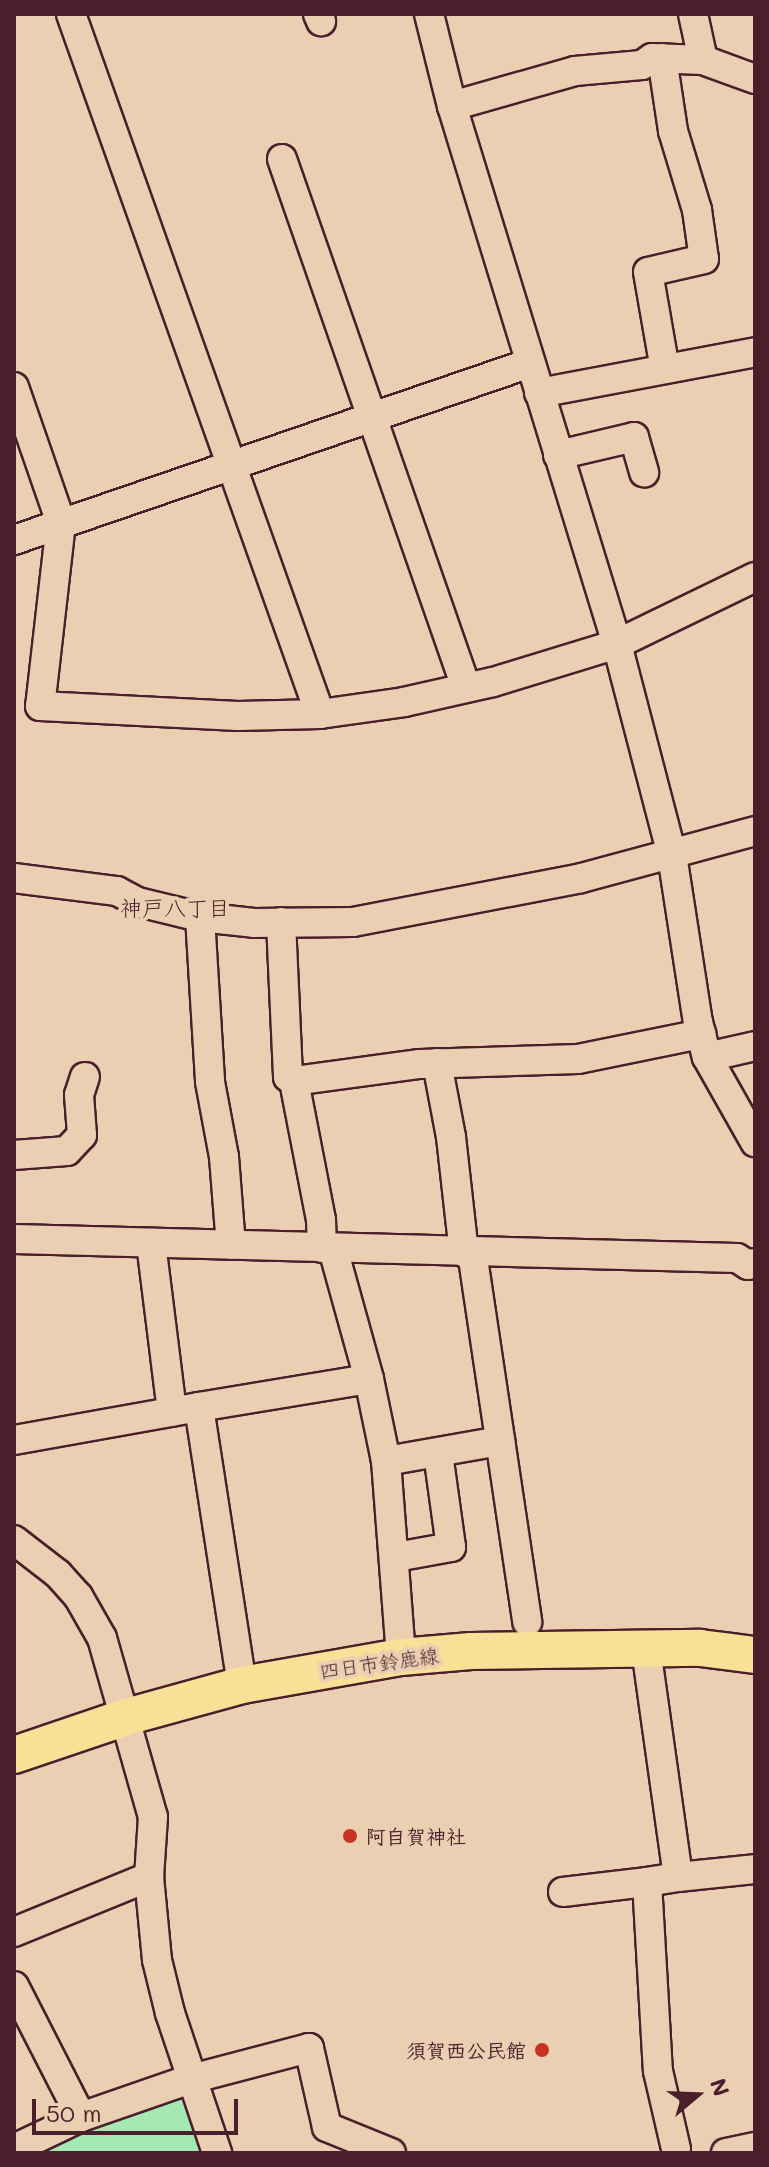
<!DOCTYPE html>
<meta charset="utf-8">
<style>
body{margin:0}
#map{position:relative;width:769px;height:2167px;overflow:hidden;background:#ebcfb2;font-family:Mali,"Klee One",sans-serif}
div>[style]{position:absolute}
.green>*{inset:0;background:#a4e8b3}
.roads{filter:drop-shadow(2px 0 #4a1f2b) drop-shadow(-2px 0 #4a1f2b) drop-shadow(0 2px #4a1f2b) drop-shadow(0 -2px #4a1f2b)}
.minor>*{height:28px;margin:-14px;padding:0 14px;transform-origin:14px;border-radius:14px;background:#ebcfb2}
.major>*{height:36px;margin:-18px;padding:0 18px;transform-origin:18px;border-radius:18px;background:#fadf96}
.dots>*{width:22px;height:22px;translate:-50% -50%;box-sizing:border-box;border:4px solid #ebcfb2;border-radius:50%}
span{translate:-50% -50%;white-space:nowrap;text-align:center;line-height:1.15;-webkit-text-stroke:8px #ebcfb2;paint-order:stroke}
.street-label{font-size:20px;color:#4a1f2b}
.poi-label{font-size:20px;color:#4a1f2b;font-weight:700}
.left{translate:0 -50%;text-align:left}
.right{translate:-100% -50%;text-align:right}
.neighbourhood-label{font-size:22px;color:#4a1f2b}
.frame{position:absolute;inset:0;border:16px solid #4a1f2b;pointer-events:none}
.north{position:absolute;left:657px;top:2055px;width:80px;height:80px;-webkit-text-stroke:6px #ebcfb2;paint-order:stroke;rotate:71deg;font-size:22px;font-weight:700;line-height:32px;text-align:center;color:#4a1f2b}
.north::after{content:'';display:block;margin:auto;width:28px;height:36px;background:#4a1f2b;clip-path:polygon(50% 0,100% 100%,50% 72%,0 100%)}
.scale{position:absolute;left:32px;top:2099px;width:206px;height:36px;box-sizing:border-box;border:4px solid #4a1f2b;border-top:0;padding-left:10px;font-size:24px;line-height:28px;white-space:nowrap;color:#4a1f2b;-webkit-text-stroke:6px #ebcfb2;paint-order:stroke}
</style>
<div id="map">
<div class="green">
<div style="clip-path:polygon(177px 2094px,186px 2104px,201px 2153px,30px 2153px)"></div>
</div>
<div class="roads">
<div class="minor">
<div style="left:71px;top:14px;width:743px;rotate:70.42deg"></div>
<div style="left:318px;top:14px;width:8px;rotate:67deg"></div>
<div style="left:429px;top:14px;width:95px;rotate:76deg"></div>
<div style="left:452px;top:106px;width:563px;rotate:72.95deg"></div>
<div style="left:617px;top:644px;width:218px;rotate:75.4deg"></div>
<div style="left:672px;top:855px;width:169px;rotate:81.2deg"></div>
<div style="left:698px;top:1022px;width:36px;rotate:76deg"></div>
<div style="left:707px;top:1057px;width:98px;rotate:60.5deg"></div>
<div style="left:693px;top:14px;width:47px;rotate:77.7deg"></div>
<div style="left:662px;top:58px;width:74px;rotate:81.4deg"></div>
<div style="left:673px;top:131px;width:83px;rotate:73.1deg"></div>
<div style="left:697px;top:210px;width:49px;rotate:81.9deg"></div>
<div style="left:704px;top:259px;width:57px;rotate:166.9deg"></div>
<div style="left:648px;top:272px;width:98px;rotate:80.1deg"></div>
<div style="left:452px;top:106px;width:128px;rotate:-15.9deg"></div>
<div style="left:575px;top:71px;width:67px;rotate:-5.1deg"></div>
<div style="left:642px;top:65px;width:12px;rotate:-35deg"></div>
<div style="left:652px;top:58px;width:51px;rotate:2.2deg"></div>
<div style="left:703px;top:60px;width:55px;rotate:20.1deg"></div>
<div style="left:282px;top:159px;width:559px;rotate:70.79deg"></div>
<div style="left:14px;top:387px;width:144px;rotate:70.9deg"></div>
<div style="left:61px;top:523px;width:184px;rotate:96.5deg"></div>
<div style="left:40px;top:706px;width:198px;rotate:2.9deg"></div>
<div style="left:238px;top:716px;width:82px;rotate:-1.4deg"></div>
<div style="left:320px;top:714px;width:85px;rotate:-8.1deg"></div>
<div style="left:404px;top:702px;width:91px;rotate:-12.7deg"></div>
<div style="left:493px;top:682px;width:130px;rotate:-17deg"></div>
<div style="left:617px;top:644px;width:153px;rotate:-25.9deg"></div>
<div style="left:539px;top:393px;width:220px;rotate:-10.7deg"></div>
<div style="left:558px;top:455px;width:78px;rotate:-13.3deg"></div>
<div style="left:634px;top:437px;width:37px;rotate:74deg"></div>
<div style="left:14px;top:540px;width:546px;rotate:-18.93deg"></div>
<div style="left:14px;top:878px;width:104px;rotate:7.2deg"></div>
<div style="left:117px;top:891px;width:24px;rotate:28deg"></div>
<div style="left:138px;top:902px;width:64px;rotate:13.6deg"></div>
<div style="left:200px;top:917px;width:54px;rotate:6.3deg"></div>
<div style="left:254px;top:923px;width:99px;rotate:-0.6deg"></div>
<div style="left:353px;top:922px;width:232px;rotate:-10.9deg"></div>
<div style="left:581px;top:878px;width:180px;rotate:-15.1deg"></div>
<div style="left:200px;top:917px;width:165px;rotate:86.5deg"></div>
<div style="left:210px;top:1082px;width:76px;rotate:79.4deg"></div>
<div style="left:224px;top:1157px;width:88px;rotate:85.5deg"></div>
<div style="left:281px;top:922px;width:155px;rotate:87.4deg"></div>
<div style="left:288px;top:1077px;width:7px;rotate:34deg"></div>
<div style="left:294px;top:1081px;width:142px;rotate:79deg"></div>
<div style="left:321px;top:1220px;width:28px;rotate:88deg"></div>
<div style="left:707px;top:1057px;width:49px;rotate:-12.9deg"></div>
<div style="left:437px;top:1063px;width:75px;rotate:79.3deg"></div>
<div style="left:451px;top:1137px;width:116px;rotate:83.6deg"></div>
<div style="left:294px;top:1081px;width:127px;rotate:-7.7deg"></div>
<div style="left:420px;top:1064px;width:158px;rotate:-1.8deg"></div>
<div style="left:578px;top:1059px;width:126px;rotate:-11.5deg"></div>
<div style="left:14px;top:1155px;width:53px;rotate:-4.3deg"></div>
<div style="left:67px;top:1151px;width:22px;rotate:-47deg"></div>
<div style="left:82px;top:1135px;width:40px;rotate:-94.3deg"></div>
<div style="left:79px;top:1095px;width:19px;rotate:-72deg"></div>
<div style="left:14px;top:1239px;width:723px;rotate:1.51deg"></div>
<div style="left:737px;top:1258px;width:13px;rotate:32deg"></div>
<div style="left:748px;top:1265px;width:7px;rotate:-16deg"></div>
<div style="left:151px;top:1243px;width:170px;rotate:82.9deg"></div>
<div style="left:333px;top:1249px;width:135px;rotate:74.5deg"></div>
<div style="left:369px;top:1379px;width:84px;rotate:78.3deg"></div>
<div style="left:386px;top:1461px;width:197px;rotate:85.6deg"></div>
<div style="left:472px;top:1252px;width:374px;rotate:81.5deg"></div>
<div style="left:14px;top:1440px;width:188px;rotate:-10.1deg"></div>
<div style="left:386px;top:1461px;width:116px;rotate:-10deg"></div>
<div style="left:14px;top:1540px;width:56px;rotate:37.7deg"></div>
<div style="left:58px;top:1574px;width:30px;rotate:48deg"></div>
<div style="left:78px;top:1596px;width:48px;rotate:60.3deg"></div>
<div style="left:102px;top:1638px;width:186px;rotate:74.1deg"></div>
<div style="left:153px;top:1817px;width:60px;rotate:93.8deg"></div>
<div style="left:149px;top:1877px;width:83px;rotate:84.5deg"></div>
<div style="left:157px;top:1960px;width:55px;rotate:76.2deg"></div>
<div style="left:170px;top:2013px;width:148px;rotate:71.4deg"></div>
<div style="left:396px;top:1557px;width:56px;rotate:-10.3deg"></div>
<div style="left:451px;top:1547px;width:95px;rotate:-97.9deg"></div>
<div style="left:646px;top:1649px;width:230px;rotate:82deg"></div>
<div style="left:678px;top:1877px;width:31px;rotate:171deg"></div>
<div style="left:647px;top:1882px;width:189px;rotate:86.7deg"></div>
<div style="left:658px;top:2071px;width:80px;rotate:77deg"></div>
<div style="left:242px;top:1685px;width:281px;rotate:-98.8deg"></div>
<div style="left:199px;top:1407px;width:172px;rotate:-9.4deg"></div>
<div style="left:678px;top:1877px;width:77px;rotate:-5.9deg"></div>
<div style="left:563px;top:1892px;width:85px;rotate:-6.8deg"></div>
<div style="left:14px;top:1932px;width:146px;rotate:-22.2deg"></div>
<div style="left:14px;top:1986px;width:147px;rotate:62.9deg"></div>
<div style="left:14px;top:2149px;width:74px;rotate:-25.5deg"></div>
<div style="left:81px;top:2117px;width:116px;rotate:-19.1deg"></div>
<div style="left:191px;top:2079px;width:122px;rotate:-14.7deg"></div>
<div style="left:309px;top:2048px;width:81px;rotate:77.2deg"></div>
<div style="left:327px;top:2127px;width:69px;rotate:22.1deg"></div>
<div style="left:726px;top:2153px;width:30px;rotate:-12deg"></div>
</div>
<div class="major">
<div style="left:14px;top:1755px;width:118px;rotate:-18.7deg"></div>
<div style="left:126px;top:1717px;width:120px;rotate:-15.4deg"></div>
<div style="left:242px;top:1685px;width:161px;rotate:-10deg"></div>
<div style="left:401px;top:1657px;width:70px;rotate:-4.9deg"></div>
<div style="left:471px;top:1651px;width:229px;rotate:-0.8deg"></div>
<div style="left:700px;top:1648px;width:55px;rotate:7.3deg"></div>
</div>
</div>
<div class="dots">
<div style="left:350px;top:1836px;background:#c8321e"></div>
<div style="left:542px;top:2050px;background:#c8321e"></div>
</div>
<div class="street-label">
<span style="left:379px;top:1663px;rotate:-8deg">四日市鈴鹿線</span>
</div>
<div class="poi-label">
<span class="left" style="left:366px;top:1836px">阿自賀神社</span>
<span class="right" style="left:526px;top:2050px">須賀西公民館</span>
</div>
<div class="neighbourhood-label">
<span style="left:175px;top:908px">神戸八丁目</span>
</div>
<div class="frame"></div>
<div class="north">N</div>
<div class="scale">50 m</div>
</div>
